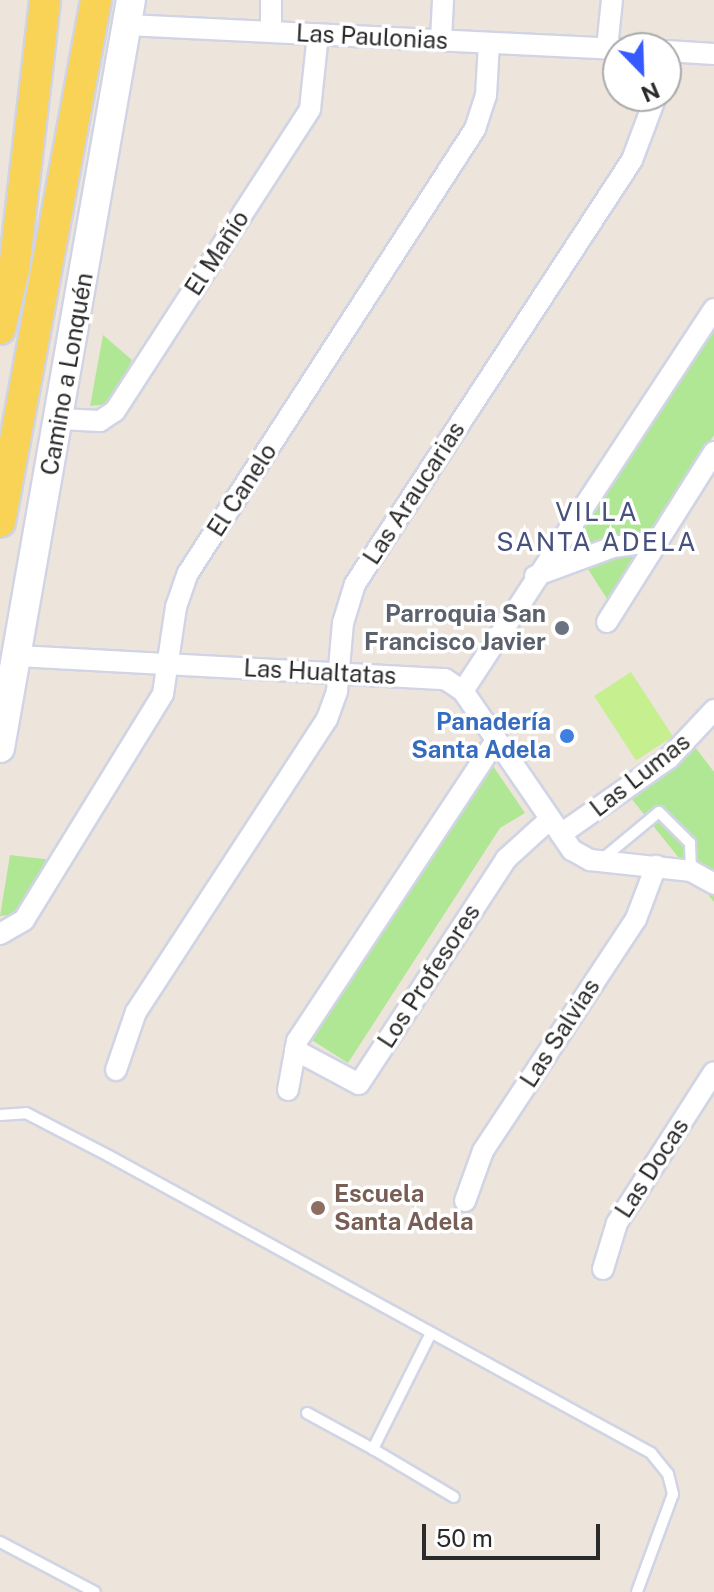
<!DOCTYPE html>
<meta charset="utf-8">
<style>
body{margin:0}
#map{position:relative;width:714px;height:1592px;overflow:hidden;background:#ede5db;font-family:"Public Sans",sans-serif}
div>[style]{position:absolute}
.green>*{inset:0;background:#b0e794}
.pitch>*{inset:0;background:#c6ef8f;transform-origin:0 0}
.roads{filter:drop-shadow(2px 0 #d0d4e4) drop-shadow(-2px 0 #d0d4e4) drop-shadow(0 2px #d0d4e4) drop-shadow(0 -2px #d0d4e4)}
.lane>*{height:10px;margin:-5px;padding:0 5px;transform-origin:5px;border-radius:5px;background:#fff}
.street>*{height:20px;margin:-10px;padding:0 10px;transform-origin:10px;border-radius:10px;background:#fff}
.secondary>*{height:28px;margin:-14px;padding:0 14px;transform-origin:14px;border-radius:14px;background:#fff}
.primary>*{height:30px;margin:-15px;padding:0 15px;transform-origin:15px;border-radius:15px;background:#f8d355}
.dots>*{width:22px;height:22px;translate:-50% -50%;box-sizing:border-box;border:4px solid #fff;border-radius:50%}
span{translate:-50% -50%;white-space:nowrap;text-align:center;line-height:1.15;-webkit-text-stroke:7px #fff;paint-order:stroke}
.street-label{font-size:24px;color:#2a2a2a}
.worship-label{font-size:24px;color:#5b616d;font-weight:700}
.right{translate:-100% -50%;text-align:right}
.shop-label{font-size:24px;color:#366cbe;font-weight:700}
.education-label{font-size:24px;color:#785e54;font-weight:700}
.left{translate:0 -50%;text-align:left}
.neighbourhood-label{font-size:26px;color:#48517d;letter-spacing:2px}
.north{position:absolute;left:602px;top:32px;width:80px;height:80px;box-sizing:border-box;background:#fff;border:2px solid #aaa;border-radius:50%;rotate:157deg;font-size:22px;font-weight:700;line-height:32px;text-align:center;color:#2a2a2a}
.north::after{content:'';display:block;margin:auto;width:28px;height:36px;background:#365aff;clip-path:polygon(50% 0,100% 100%,50% 72%,0 100%)}
.scale{position:absolute;left:422px;top:1524px;width:178px;height:36px;box-sizing:border-box;border:4px solid #2a2a2a;border-top:0;padding-left:10px;font-size:24px;line-height:28px;white-space:nowrap;color:#2a2a2a;-webkit-text-stroke:6px #fff;paint-order:stroke}
</style>
<div id="map">
<div class="green">
<div style="clip-path:polygon(714px 317px,714px 435px,609px 602px,584px 563px,565px 560px,610px 473px)"></div>
<div style="clip-path:polygon(103px 335px,132px 360px,109px 404px,90px 406px)"></div>
<div style="clip-path:polygon(689px 739px,714px 772px,714px 902px,623px 788px)"></div>
<div style="clip-path:polygon(493px 766px,525px 813px,500px 828px,348px 1063px,307px 1037px)"></div>
<div style="clip-path:polygon(10px 855px,52px 860px,18px 914px,0 916px)"></div>
</div>
<div class="pitch">
<div style="left:631px;top:672px;width:77px;height:44px;rotate:57deg"></div>
</div>
<div class="roads">
<div class="lane">
<div style="left:601px;top:860px;width:75px;rotate:-39.6deg"></div>
<div style="left:659px;top:812px;width:44px;rotate:45deg"></div>
<div style="left:690px;top:843px;width:28px;rotate:88deg"></div>
<div style="left:0;top:1115px;width:26px;rotate:-4deg"></div>
<div style="left:26px;top:1113px;width:93px;rotate:27.4deg"></div>
<div style="left:109px;top:1156px;width:618px;rotate:28.72deg"></div>
<div style="left:651px;top:1453px;width:27px;rotate:51deg"></div>
<div style="left:668px;top:1474px;width:21px;rotate:76deg"></div>
<div style="left:673px;top:1494px;width:104px;rotate:110.2deg"></div>
<div style="left:431px;top:1333px;width:130px;rotate:116.6deg"></div>
<div style="left:373px;top:1449px;width:94px;rotate:30.7deg"></div>
<div style="left:307px;top:1413px;width:75px;rotate:28.6deg"></div>
<div style="left:0;top:1542px;width:107px;rotate:27.8deg"></div>
</div>
<div class="street">
<div style="left:127px;top:25px;width:492px;rotate:2.8deg"></div>
<div style="left:271px;top:32px;width:32px;rotate:-90deg"></div>
<div style="left:441px;top:40px;width:40px;rotate:-87.1deg"></div>
<div style="left:607px;top:48px;width:48px;rotate:-84.1deg"></div>
<div style="left:666px;top:51px;width:48px;rotate:3.6deg"></div>
<div style="left:60px;top:419px;width:40px;rotate:2.9deg"></div>
<div style="left:100px;top:421px;width:18px;rotate:-34deg"></div>
<div style="left:115px;top:411px;width:359px;rotate:-57.1deg"></div>
<div style="left:310px;top:109px;width:75px;rotate:-83.9deg"></div>
<div style="left:535px;top:576px;width:83px;rotate:-20.4deg"></div>
<div style="left:613px;top:547px;width:45px;rotate:-7.6deg"></div>
<div style="left:607px;top:622px;width:201px;rotate:-57.8deg"></div>
<div style="left:18px;top:656px;width:428px;rotate:3.1deg"></div>
<div style="left:445px;top:679px;width:22px;rotate:34deg"></div>
<div style="left:463px;top:691px;width:193px;rotate:55.6deg"></div>
<div style="left:572px;top:850px;width:21px;rotate:29deg"></div>
<div style="left:590px;top:860px;width:102px;rotate:6.2deg"></div>
<div style="left:691px;top:871px;width:26px;rotate:29deg"></div>
<div style="left:463px;top:691px;width:457px;rotate:-56.7deg"></div>
<div style="left:561px;top:834px;width:132px;rotate:-35.1deg"></div>
<div style="left:669px;top:758px;width:66px;rotate:-46.8deg"></div>
<div style="left:0;top:934px;width:28px;rotate:-30deg"></div>
<div style="left:24px;top:920px;width:265px;rotate:-58.4deg"></div>
<div style="left:163px;top:694px;width:88px;rotate:-81.5deg"></div>
<div style="left:176px;top:607px;width:36px;rotate:-71deg"></div>
<div style="left:188px;top:573px;width:529px;rotate:-57.12deg"></div>
<div style="left:475px;top:129px;width:35px;rotate:-72deg"></div>
<div style="left:486px;top:96px;width:53px;rotate:-86.8deg"></div>
<div style="left:295px;top:1050px;width:72px;rotate:28deg"></div>
<div style="left:359px;top:1084px;width:269px;rotate:-56.8deg"></div>
<div style="left:506px;top:859px;width:59px;rotate:-42.3deg"></div>
<div style="left:116px;top:1070px;width:61px;rotate:-71deg"></div>
<div style="left:136px;top:1012px;width:350px;rotate:-56.9deg"></div>
<div style="left:327px;top:719px;width:30px;rotate:-70deg"></div>
<div style="left:337px;top:691px;width:68px;rotate:-85deg"></div>
<div style="left:343px;top:623px;width:41px;rotate:-72.9deg"></div>
<div style="left:355px;top:584px;width:506px;rotate:-56.84deg"></div>
<div style="left:632px;top:160px;width:68px;rotate:-69.4deg"></div>
<div style="left:288px;top:1090px;width:50px;rotate:-79.6deg"></div>
<div style="left:297px;top:1041px;width:361px;rotate:-56.5deg"></div>
<div style="left:465px;top:1201px;width:53px;rotate:-70.2deg"></div>
<div style="left:483px;top:1151px;width:278px;rotate:-56.6deg"></div>
<div style="left:636px;top:919px;width:57px;rotate:-69.3deg"></div>
<div style="left:603px;top:1269px;width:48px;rotate:-73.1deg"></div>
<div style="left:617px;top:1223px;width:179px;rotate:-57.3deg"></div>
</div>
<div class="secondary">
<div style="left:0;top:748px;width:759px;rotate:-80.07deg"></div>
</div>
<div class="primary">
<div style="left:0;top:329px;width:62px;rotate:-76.9deg"></div>
<div style="left:14px;top:269px;width:271px;rotate:-83.4deg"></div>
<div style="left:0;top:522px;width:531px;rotate:-79.58deg"></div>
</div>
</div>
<div class="dots">
<div style="left:562px;top:628px;background:#6b7280"></div>
<div style="left:567px;top:736px;background:#3f7fe0"></div>
<div style="left:318px;top:1208px;background:#8d6e63"></div>
</div>
<div class="street-label">
<span style="left:372px;top:37px;rotate:3deg">Las Paulonias</span>
<span style="left:217px;top:253px;rotate:-57deg">El Mañío</span>
<span style="left:67px;top:374px;rotate:-80deg">Camino a Lonquén</span>
<span style="left:242px;top:490px;rotate:-57deg">El Canelo</span>
<span style="left:414px;top:493px;rotate:-57deg">Las Araucarias</span>
<span style="left:320px;top:672px;rotate:3deg">Las Hualtatas</span>
<span style="left:640px;top:775px;rotate:-38deg">Las Lumas</span>
<span style="left:429px;top:976px;rotate:-57deg">Los Profesores</span>
<span style="left:560px;top:1033px;rotate:-57deg">Las Salvias</span>
<span style="left:652px;top:1168px;rotate:-57deg">Las Docas</span>
</div>
<div class="worship-label">
<span class="right" style="left:546px;top:628px">Parroquia San<br>Francisco Javier</span>
</div>
<div class="shop-label">
<span class="right" style="left:551px;top:736px">Panadería<br>Santa Adela</span>
</div>
<div class="education-label">
<span class="left" style="left:334px;top:1208px">Escuela<br>Santa Adela</span>
</div>
<div class="neighbourhood-label">
<span style="left:597px;top:527px">VILLA<br>SANTA ADELA</span>
</div>
<div class="north">N</div>
<div class="scale">50 m</div>
</div>
